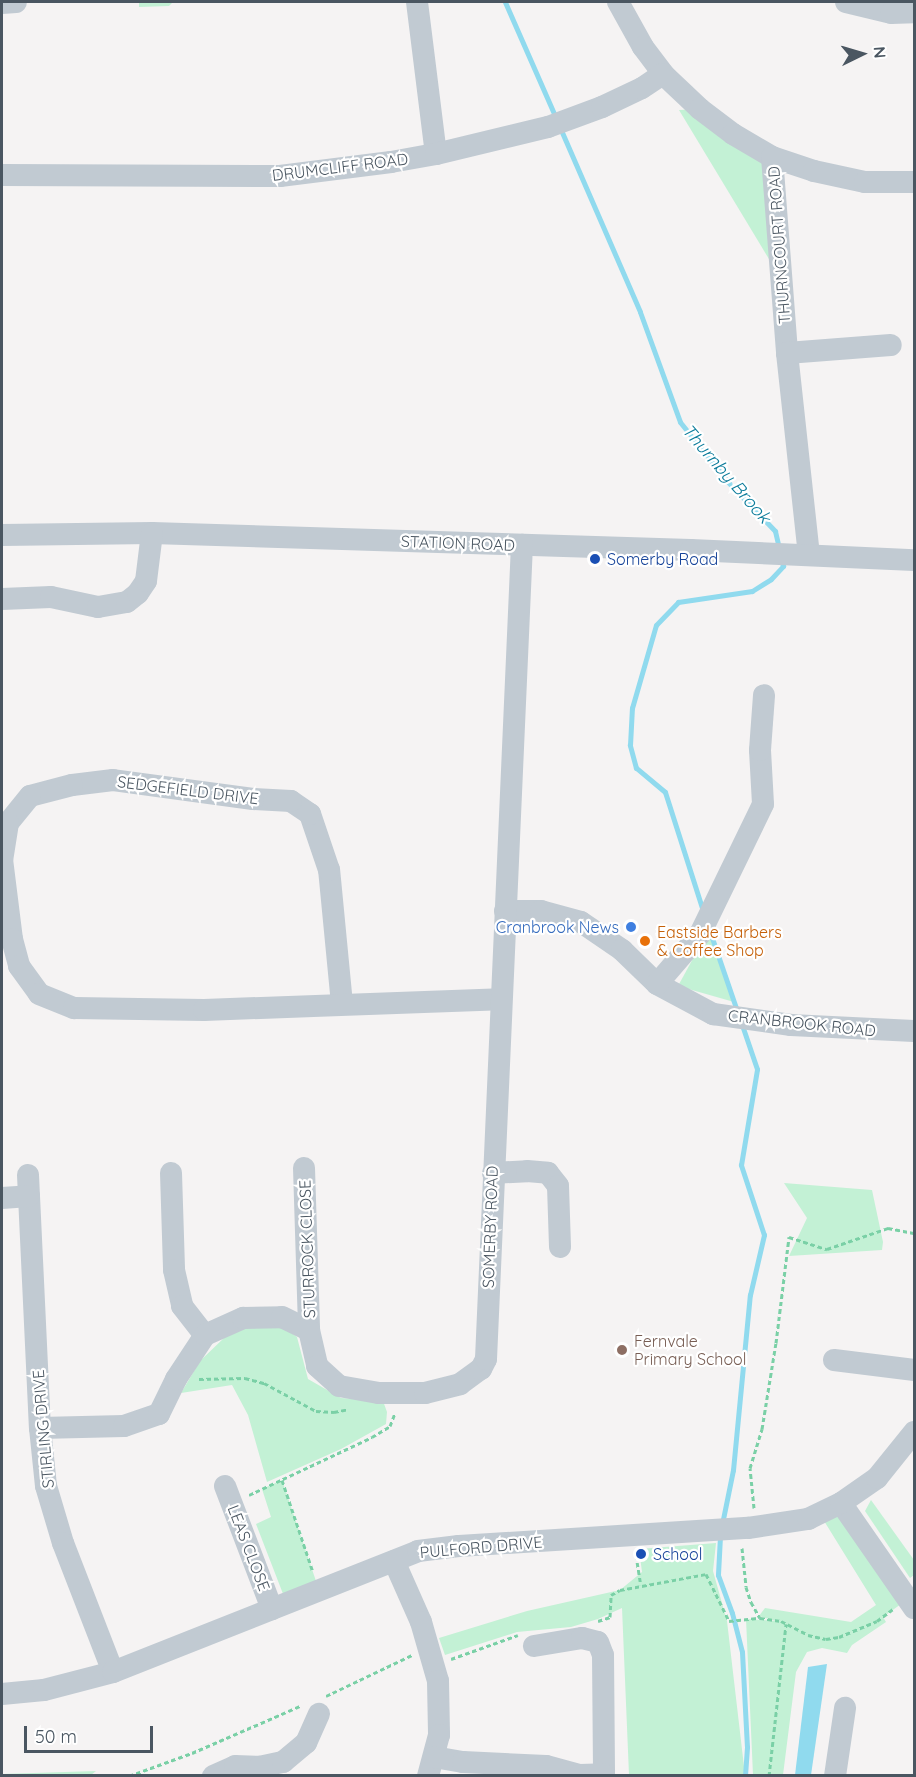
<!DOCTYPE html>
<style>
body{margin:0}
#map{position:relative;width:916px;height:1777px;overflow:hidden;background:#f5f3f3;font-family:Quicksand,sans-serif}
div>[style]{position:absolute}
.green>*{inset:0;background:#c3f1d5}
.water>*{inset:0;background:#90daee}
.stream>*{height:5px;margin:-2.5px;padding:0 2.5px;transform-origin:2.5px;border-radius:2.5px;background:#90daee}
.path>*{height:3px;margin-top:-1.5px;transform-origin:0;background:repeating-linear-gradient(90deg,#7ad0a6 0 4.5px,transparent 0 7.5px)}
.minor>*{height:22px;margin:-11px;padding:0 11px;transform-origin:11px;border-radius:11px;background:#c1cad2}
.dots>*{width:16px;height:16px;translate:-50% -50%;box-sizing:border-box;border:3px solid #fff;border-radius:50%}
span{translate:-50% -50%;white-space:nowrap;text-align:center;line-height:1.15;-webkit-text-stroke:4.5px #fff;paint-order:stroke}
.street-label{font-size:16px;color:#4a5661}
.transit-label{font-size:16px;color:#164399}
.left{translate:0 -50%;text-align:left}
.shop-label{font-size:16px;color:#366cbe}
.right{translate:-100% -50%;text-align:right}
.food-label{font-size:16px;color:#c56008}
.education-label{font-size:16px;color:#785e54}
.water-label{font-size:18px;color:#0c7c9b;font-style:italic}
.frame{position:absolute;inset:0;border:3px solid #4a5661;pointer-events:none}
.north{position:absolute;left:832px;top:24px;width:60px;height:60px;-webkit-text-stroke:4px #fff;paint-order:stroke;rotate:85deg;font-size:16px;font-weight:700;line-height:24px;text-align:center;color:#4a5661}
.north::after{content:'';display:block;margin:auto;width:21px;height:27px;background:#4a5661;clip-path:polygon(50% 0,100% 100%,50% 72%,0 100%)}
.scale{position:absolute;left:24px;top:1726px;width:129px;height:27px;box-sizing:border-box;border:3px solid #4a5661;border-top:0;padding-left:8px;font-size:18px;line-height:21px;white-space:nowrap;color:#4a5661;-webkit-text-stroke:4px #fff;paint-order:stroke}
</style>
<div id="map">
<div class="green">
<div style="clip-path:polygon(139px 2px,173px 2px,169px 6px,139px 7px)"></div>
<div style="clip-path:polygon(700px 109px,772px 157px,781px 279px,679px 110px)"></div>
<div style="clip-path:polygon(707px 933px,712px 937px,734px 1002px,678px 986px)"></div>
<div style="clip-path:polygon(784px 1183px,872px 1190px,883px 1242px,882px 1250px,789px 1256px,807px 1218px)"></div>
<div style="clip-path:polygon(251px 1325px,282px 1326px,297px 1337px,308px 1379px,341px 1398px,383px 1401px,387px 1412px,386px 1424px,341px 1449px,267px 1482px,248px 1415px,232px 1385px,181px 1393px,200px 1361px,225px 1337px)"></div>
<div style="clip-path:polygon(282px 1480px,319px 1590px,285px 1599px,256px 1524px,271px 1517px,262px 1489px)"></div>
<div style="clip-path:polygon(871px 1500px,914px 1560px,914px 1575px,910px 1578px,865px 1511px)"></div>
<div style="clip-path:polygon(841px 1503px,908px 1599px,883px 1617px,886px 1622px,852px 1645px,847px 1653px,822px 1648px,807px 1652px,796px 1672px,783px 1775px,753px 1775px,746px 1619px,776px 1621px,759px 1616px,765px 1608px,851px 1622px,876px 1605px,821px 1516px)"></div>
<div style="clip-path:polygon(716px 1543px,713px 1571px,727px 1621px,745px 1775px,629px 1775px,622px 1608px,598px 1619px,571px 1627px,517px 1632px,445px 1655px,439px 1638px,527px 1611px,620px 1590px,642px 1572px,639px 1549px)"></div>
<div style="clip-path:polygon(96px 1771px,91px 1775px,2px 1775px,2px 1774px)"></div>
</div>
<div class="water">
<div style="clip-path:polygon(827px 1664px,811px 1775px,795px 1775px,808px 1667px)"></div>
</div>
<div class="stream">
<div style="left:505px;top:2px;width:127px;rotate:66.3deg"></div>
<div style="left:561px;top:130px;width:198px;rotate:66.5deg"></div>
<div style="left:640px;top:312px;width:117px;rotate:70deg"></div>
<div style="left:680px;top:422px;width:77px;rotate:51.3deg"></div>
<div style="left:728px;top:482px;width:68px;rotate:46.2deg"></div>
<div style="left:775px;top:531px;width:18px;rotate:77deg"></div>
<div style="left:703px;top:911px;width:125px;rotate:-107.7deg"></div>
<div style="left:665px;top:792px;width:38px;rotate:-140deg"></div>
<div style="left:636px;top:768px;width:24px;rotate:-105deg"></div>
<div style="left:630px;top:745px;width:37px;rotate:-87deg"></div>
<div style="left:632px;top:708px;width:86px;rotate:-73.9deg"></div>
<div style="left:656px;top:625px;width:32px;rotate:-46deg"></div>
<div style="left:678px;top:602px;width:75px;rotate:-8.5deg"></div>
<div style="left:752px;top:591px;width:22px;rotate:-32deg"></div>
<div style="left:771px;top:579px;width:18px;rotate:-47deg"></div>
<div style="left:783px;top:566px;width:7px;rotate:-106deg"></div>
<div style="left:710px;top:932px;width:83px;rotate:71.1deg"></div>
<div style="left:722px;top:1524px;width:55px;rotate:-78.5deg"></div>
<div style="left:733px;top:1470px;width:176px;rotate:-84.5deg"></div>
<div style="left:750px;top:1295px;width:62px;rotate:-76.9deg"></div>
<div style="left:764px;top:1235px;width:74px;rotate:-108.2deg"></div>
<div style="left:741px;top:1165px;width:97px;rotate:-80.5deg"></div>
<div style="left:757px;top:1069px;width:46px;rotate:-108.8deg"></div>
<div style="left:720px;top:1536px;width:39px;rotate:93deg"></div>
<div style="left:718px;top:1575px;width:40px;rotate:69.8deg"></div>
<div style="left:732px;top:1613px;width:40px;rotate:75.6deg"></div>
<div style="left:742px;top:1652px;width:95px;rotate:87deg"></div>
<div style="left:747px;top:1747px;width:29px;rotate:94deg"></div>
</div>
<div class="path">
<div style="left:199px;top:1379px;width:46px;rotate:-1.2deg"></div>
<div style="left:245px;top:1378px;width:20px;rotate:15deg"></div>
<div style="left:264px;top:1383px;width:59px;rotate:28.3deg"></div>
<div style="left:316px;top:1411px;width:18px;rotate:3deg"></div>
<div style="left:334px;top:1412px;width:15px;rotate:-11deg"></div>
<div style="left:282px;top:1480px;width:97px;rotate:71.4deg"></div>
<div style="left:249px;top:1495px;width:136px;rotate:-25.2deg"></div>
<div style="left:372px;top:1437px;width:21px;rotate:-31deg"></div>
<div style="left:390px;top:1426px;width:14px;rotate:-69deg"></div>
<div style="left:754px;top:1508px;width:40px;rotate:-95.7deg"></div>
<div style="left:750px;top:1468px;width:41px;rotate:-72.9deg"></div>
<div style="left:762px;top:1429px;width:87px;rotate:-80.8deg"></div>
<div style="left:776px;top:1343px;width:107px;rotate:-83deg"></div>
<div style="left:789px;top:1237px;width:40px;rotate:18deg"></div>
<div style="left:827px;top:1249px;width:65px;rotate:-19deg"></div>
<div style="left:888px;top:1228px;width:26px;rotate:11deg"></div>
<div style="left:742px;top:1548px;width:39px;rotate:84deg"></div>
<div style="left:746px;top:1587px;width:16px;rotate:72deg"></div>
<div style="left:751px;top:1602px;width:18px;rotate:61deg"></div>
<div style="left:636px;top:1555px;width:30px;rotate:81deg"></div>
<div style="left:598px;top:1621px;width:13px;rotate:-18deg"></div>
<div style="left:610px;top:1617px;width:22px;rotate:-87deg"></div>
<div style="left:611px;top:1595px;width:10px;rotate:-29deg"></div>
<div style="left:620px;top:1590px;width:87px;rotate:-10.5deg"></div>
<div style="left:706px;top:1574px;width:52px;rotate:63.9deg"></div>
<div style="left:729px;top:1621px;width:31px;rotate:-6deg"></div>
<div style="left:760px;top:1618px;width:21px;rotate:8deg"></div>
<div style="left:781px;top:1621px;width:30px;rotate:27deg"></div>
<div style="left:808px;top:1635px;width:18px;rotate:13deg"></div>
<div style="left:826px;top:1639px;width:13px;rotate:-9deg"></div>
<div style="left:839px;top:1637px;width:41px;rotate:-22.8deg"></div>
<div style="left:877px;top:1621px;width:20px;rotate:-37deg"></div>
<div style="left:451px;top:1659px;width:71px;rotate:-19.7deg"></div>
<div style="left:326px;top:1696px;width:95px;rotate:-25.5deg"></div>
<div style="left:129px;top:1776px;width:67px;rotate:-20.1deg"></div>
<div style="left:192px;top:1753px;width:118px;rotate:-23.5deg"></div>
<div style="left:769px;top:1776px;width:153px;rotate:-83.6deg"></div>
</div>
<div class="minor">
<div style="left:417px;top:2px;width:153px;rotate:82.9deg"></div>
<div style="left:618px;top:2px;width:51px;rotate:60.9deg"></div>
<div style="left:643px;top:47px;width:34px;rotate:53deg"></div>
<div style="left:663px;top:74px;width:51px;rotate:43.4deg"></div>
<div style="left:700px;top:109px;width:41px;rotate:37.1deg"></div>
<div style="left:733px;top:134px;width:45px;rotate:30.5deg"></div>
<div style="left:772px;top:157px;width:197px;rotate:85.6deg"></div>
<div style="left:787px;top:353px;width:203px;rotate:83.8deg"></div>
<div style="left:846px;top:2px;width:46px;rotate:13.7deg"></div>
<div style="left:891px;top:13px;width:23px;rotate:-2deg"></div>
<div style="left:2px;top:3px;width:14px;rotate:-4deg"></div>
<div style="left:772px;top:157px;width:44px;rotate:18.4deg"></div>
<div style="left:814px;top:171px;width:52px;rotate:12.2deg"></div>
<div style="left:865px;top:182px;width:49px"></div>
<div style="left:2px;top:175px;width:278px;rotate:0.2deg"></div>
<div style="left:280px;top:176px;width:112px;rotate:-7.2deg"></div>
<div style="left:391px;top:162px;width:46px;rotate:-10.1deg"></div>
<div style="left:436px;top:154px;width:115px;rotate:-13.6deg"></div>
<div style="left:548px;top:127px;width:58px;rotate:-20.3deg"></div>
<div style="left:602px;top:107px;width:44px;rotate:-25.4deg"></div>
<div style="left:642px;top:88px;width:25px;rotate:-34deg"></div>
<div style="left:787px;top:353px;width:104px;rotate:-4.4deg"></div>
<div style="left:2px;top:535px;width:150px;rotate:-0.8deg"></div>
<div style="left:152px;top:533px;width:539px;rotate:1.81deg"></div>
<div style="left:691px;top:550px;width:223px;rotate:2.6deg"></div>
<div style="left:2px;top:599px;width:49px;rotate:-2.3deg"></div>
<div style="left:51px;top:597px;width:48px;rotate:12deg"></div>
<div style="left:98px;top:607px;width:29px;rotate:-10deg"></div>
<div style="left:127px;top:602px;width:14px;rotate:-39deg"></div>
<div style="left:138px;top:593px;width:14px;rotate:-56deg"></div>
<div style="left:146px;top:581px;width:48px;rotate:-82.9deg"></div>
<div style="left:505px;top:911px;width:36px"></div>
<div style="left:541px;top:911px;width:41px;rotate:15.4deg"></div>
<div style="left:581px;top:922px;width:50px;rotate:34.3deg"></div>
<div style="left:622px;top:950px;width:49px;rotate:44.2deg"></div>
<div style="left:657px;top:984px;width:64px;rotate:28.2deg"></div>
<div style="left:713px;top:1014px;width:79px;rotate:8deg"></div>
<div style="left:791px;top:1025px;width:123px;rotate:2.8deg"></div>
<div style="left:657px;top:984px;width:66px;rotate:-49.3deg"></div>
<div style="left:700px;top:934px;width:144px;rotate:-64.1deg"></div>
<div style="left:763px;top:804px;width:54px;rotate:-93.2deg"></div>
<div style="left:760px;top:750px;width:55px;rotate:-85.8deg"></div>
<div style="left:342px;top:1004px;width:135px;rotate:-95.5deg"></div>
<div style="left:329px;top:870px;width:59px;rotate:-108.7deg"></div>
<div style="left:310px;top:814px;width:23px;rotate:-146deg"></div>
<div style="left:291px;top:801px;width:38px;rotate:-177deg"></div>
<div style="left:253px;top:799px;width:141px;rotate:-172.3deg"></div>
<div style="left:113px;top:780px;width:41px;rotate:173deg"></div>
<div style="left:72px;top:785px;width:43px;rotate:165.3deg"></div>
<div style="left:30px;top:796px;width:35px;rotate:129deg"></div>
<div style="left:8px;top:823px;width:36px;rotate:99deg"></div>
<div style="left:2px;top:859px;width:81px;rotate:82.9deg"></div>
<div style="left:12px;top:939px;width:28px;rotate:75deg"></div>
<div style="left:19px;top:966px;width:34px;rotate:54deg"></div>
<div style="left:39px;top:994px;width:38px;rotate:22deg"></div>
<div style="left:74px;top:1008px;width:130px;rotate:0.9deg"></div>
<div style="left:204px;top:1010px;width:296px;rotate:-2.1deg"></div>
<div style="left:304px;top:1168px;width:162px;rotate:88.2deg"></div>
<div style="left:171px;top:1173px;width:97px;rotate:88.2deg"></div>
<div style="left:174px;top:1270px;width:37px;rotate:77deg"></div>
<div style="left:182px;top:1306px;width:37px;rotate:52deg"></div>
<div style="left:493px;top:1173px;width:34px;rotate:-3deg"></div>
<div style="left:527px;top:1171px;width:21px;rotate:5deg"></div>
<div style="left:548px;top:1173px;width:16px;rotate:52deg"></div>
<div style="left:558px;top:1186px;width:61px;rotate:88.1deg"></div>
<div style="left:28px;top:1175px;width:253px;rotate:87.3deg"></div>
<div style="left:40px;top:1428px;width:58px;rotate:84.1deg"></div>
<div style="left:46px;top:1486px;width:59px;rotate:73.4deg"></div>
<div style="left:63px;top:1543px;width:138px;rotate:68.8deg"></div>
<div style="left:2px;top:1198px;width:27px;rotate:-4deg"></div>
<div style="left:834px;top:1360px;width:81px;rotate:7.1deg"></div>
<div style="left:40px;top:1428px;width:84px;rotate:-1.4deg"></div>
<div style="left:124px;top:1426px;width:37px;rotate:-19deg"></div>
<div style="left:159px;top:1414px;width:39px;rotate:-64deg"></div>
<div style="left:176px;top:1379px;width:53px;rotate:-56.6deg"></div>
<div style="left:205px;top:1335px;width:42px;rotate:-24.1deg"></div>
<div style="left:243px;top:1318px;width:39px;rotate:-1deg"></div>
<div style="left:282px;top:1317px;width:30px;rotate:26deg"></div>
<div style="left:309px;top:1330px;width:37px;rotate:77deg"></div>
<div style="left:317px;top:1366px;width:30px;rotate:42deg"></div>
<div style="left:339px;top:1386px;width:41px;rotate:9.9deg"></div>
<div style="left:379px;top:1393px;width:46px"></div>
<div style="left:425px;top:1393px;width:36px;rotate:-14deg"></div>
<div style="left:460px;top:1384px;width:26px;rotate:-36deg"></div>
<div style="left:481px;top:1369px;width:11px;rotate:-63deg"></div>
<div style="left:486px;top:1359px;width:815px;rotate:-87.47deg"></div>
<div style="left:225px;top:1486px;width:132px;rotate:69.1deg"></div>
<div style="left:841px;top:1503px;width:128px;rotate:55.2deg"></div>
<div style="left:394px;top:1561px;width:67px;rotate:66.1deg"></div>
<div style="left:421px;top:1622px;width:61px;rotate:73.9deg"></div>
<div style="left:438px;top:1681px;width:54px;rotate:88.9deg"></div>
<div style="left:439px;top:1735px;width:42px;rotate:105deg"></div>
<div style="left:534px;top:1646px;width:49px;rotate:-9.5deg"></div>
<div style="left:582px;top:1638px;width:16px;rotate:14deg"></div>
<div style="left:598px;top:1642px;width:14px;rotate:69deg"></div>
<div style="left:603px;top:1655px;width:121px;rotate:89.5deg"></div>
<div style="left:2px;top:1694px;width:42px;rotate:-5.4deg"></div>
<div style="left:44px;top:1690px;width:71px;rotate:-14.6deg"></div>
<div style="left:113px;top:1672px;width:328px;rotate:-21.6deg"></div>
<div style="left:418px;top:1551px;width:41px;rotate:-7deg"></div>
<div style="left:459px;top:1546px;width:290px;rotate:-3.6deg"></div>
<div style="left:748px;top:1528px;width:61px;rotate:-8.5deg"></div>
<div style="left:808px;top:1519px;width:37px;rotate:-26deg"></div>
<div style="left:841px;top:1503px;width:44px;rotate:-34.8deg"></div>
<div style="left:877px;top:1478px;width:59px;rotate:-51.2deg"></div>
<div style="left:434px;top:1757px;width:29px;rotate:10deg"></div>
<div style="left:463px;top:1762px;width:83px;rotate:2.8deg"></div>
<div style="left:546px;top:1766px;width:35px;rotate:15deg"></div>
<div style="left:580px;top:1775px;width:24px;rotate:-2deg"></div>
<div style="left:213px;top:1776px;width:24px;rotate:-24deg"></div>
<div style="left:235px;top:1766px;width:24px;rotate:2deg"></div>
<div style="left:259px;top:1767px;width:25px;rotate:-12deg"></div>
<div style="left:283px;top:1762px;width:30px;rotate:-40deg"></div>
<div style="left:306px;top:1743px;width:32px;rotate:-66deg"></div>
<div style="left:835px;top:1776px;width:69px;rotate:-81.6deg"></div>
</div>
<div class="dots">
<div style="left:595px;top:559px;background:#1a4fb4"></div>
<div style="left:631px;top:927px;background:#3f7fe0"></div>
<div style="left:645px;top:941px;background:#e8710a"></div>
<div style="left:622px;top:1350px;background:#8d6e63"></div>
<div style="left:641px;top:1554px;background:#1a4fb4"></div>
</div>
<div class="street-label">
<span style="left:340px;top:167px;rotate:-7deg">DRUMCLIFF ROAD</span>
<span style="left:779px;top:245px;rotate:-94deg">THURNCOURT ROAD</span>
<span style="left:458px;top:543px;rotate:2deg">STATION ROAD</span>
<span style="left:188px;top:790px;rotate:7deg">SEDGEFIELD DRIVE</span>
<span style="left:802px;top:1023px;rotate:6deg">CRANBROOK ROAD</span>
<span style="left:490px;top:1227px;rotate:-88deg">SOMERBY ROAD</span>
<span style="left:307px;top:1249px;rotate:-92deg">STURROCK CLOSE</span>
<span style="left:43px;top:1429px;rotate:-95deg">STIRLING DRIVE</span>
<span style="left:481px;top:1547px;rotate:-5deg">PULFORD DRIVE</span>
<span style="left:249px;top:1548px;rotate:69deg">LEAS CLOSE</span>
</div>
<div class="transit-label">
<span class="left" style="left:607px;top:559px">Somerby Road</span>
<span class="left" style="left:653px;top:1554px">School</span>
</div>
<div class="shop-label">
<span class="right" style="left:619px;top:927px">Cranbrook News</span>
</div>
<div class="food-label">
<span class="left" style="left:657px;top:941px">Eastside Barbers<br>&amp; Coffee Shop</span>
</div>
<div class="education-label">
<span class="left" style="left:634px;top:1350px">Fernvale<br>Primary School</span>
</div>
<div class="water-label">
<span style="left:726px;top:474px;rotate:49deg">Thurnby Brook</span>
</div>
<div class="frame"></div>
<div class="north">N</div>
<div class="scale">50 m</div>
</div>
